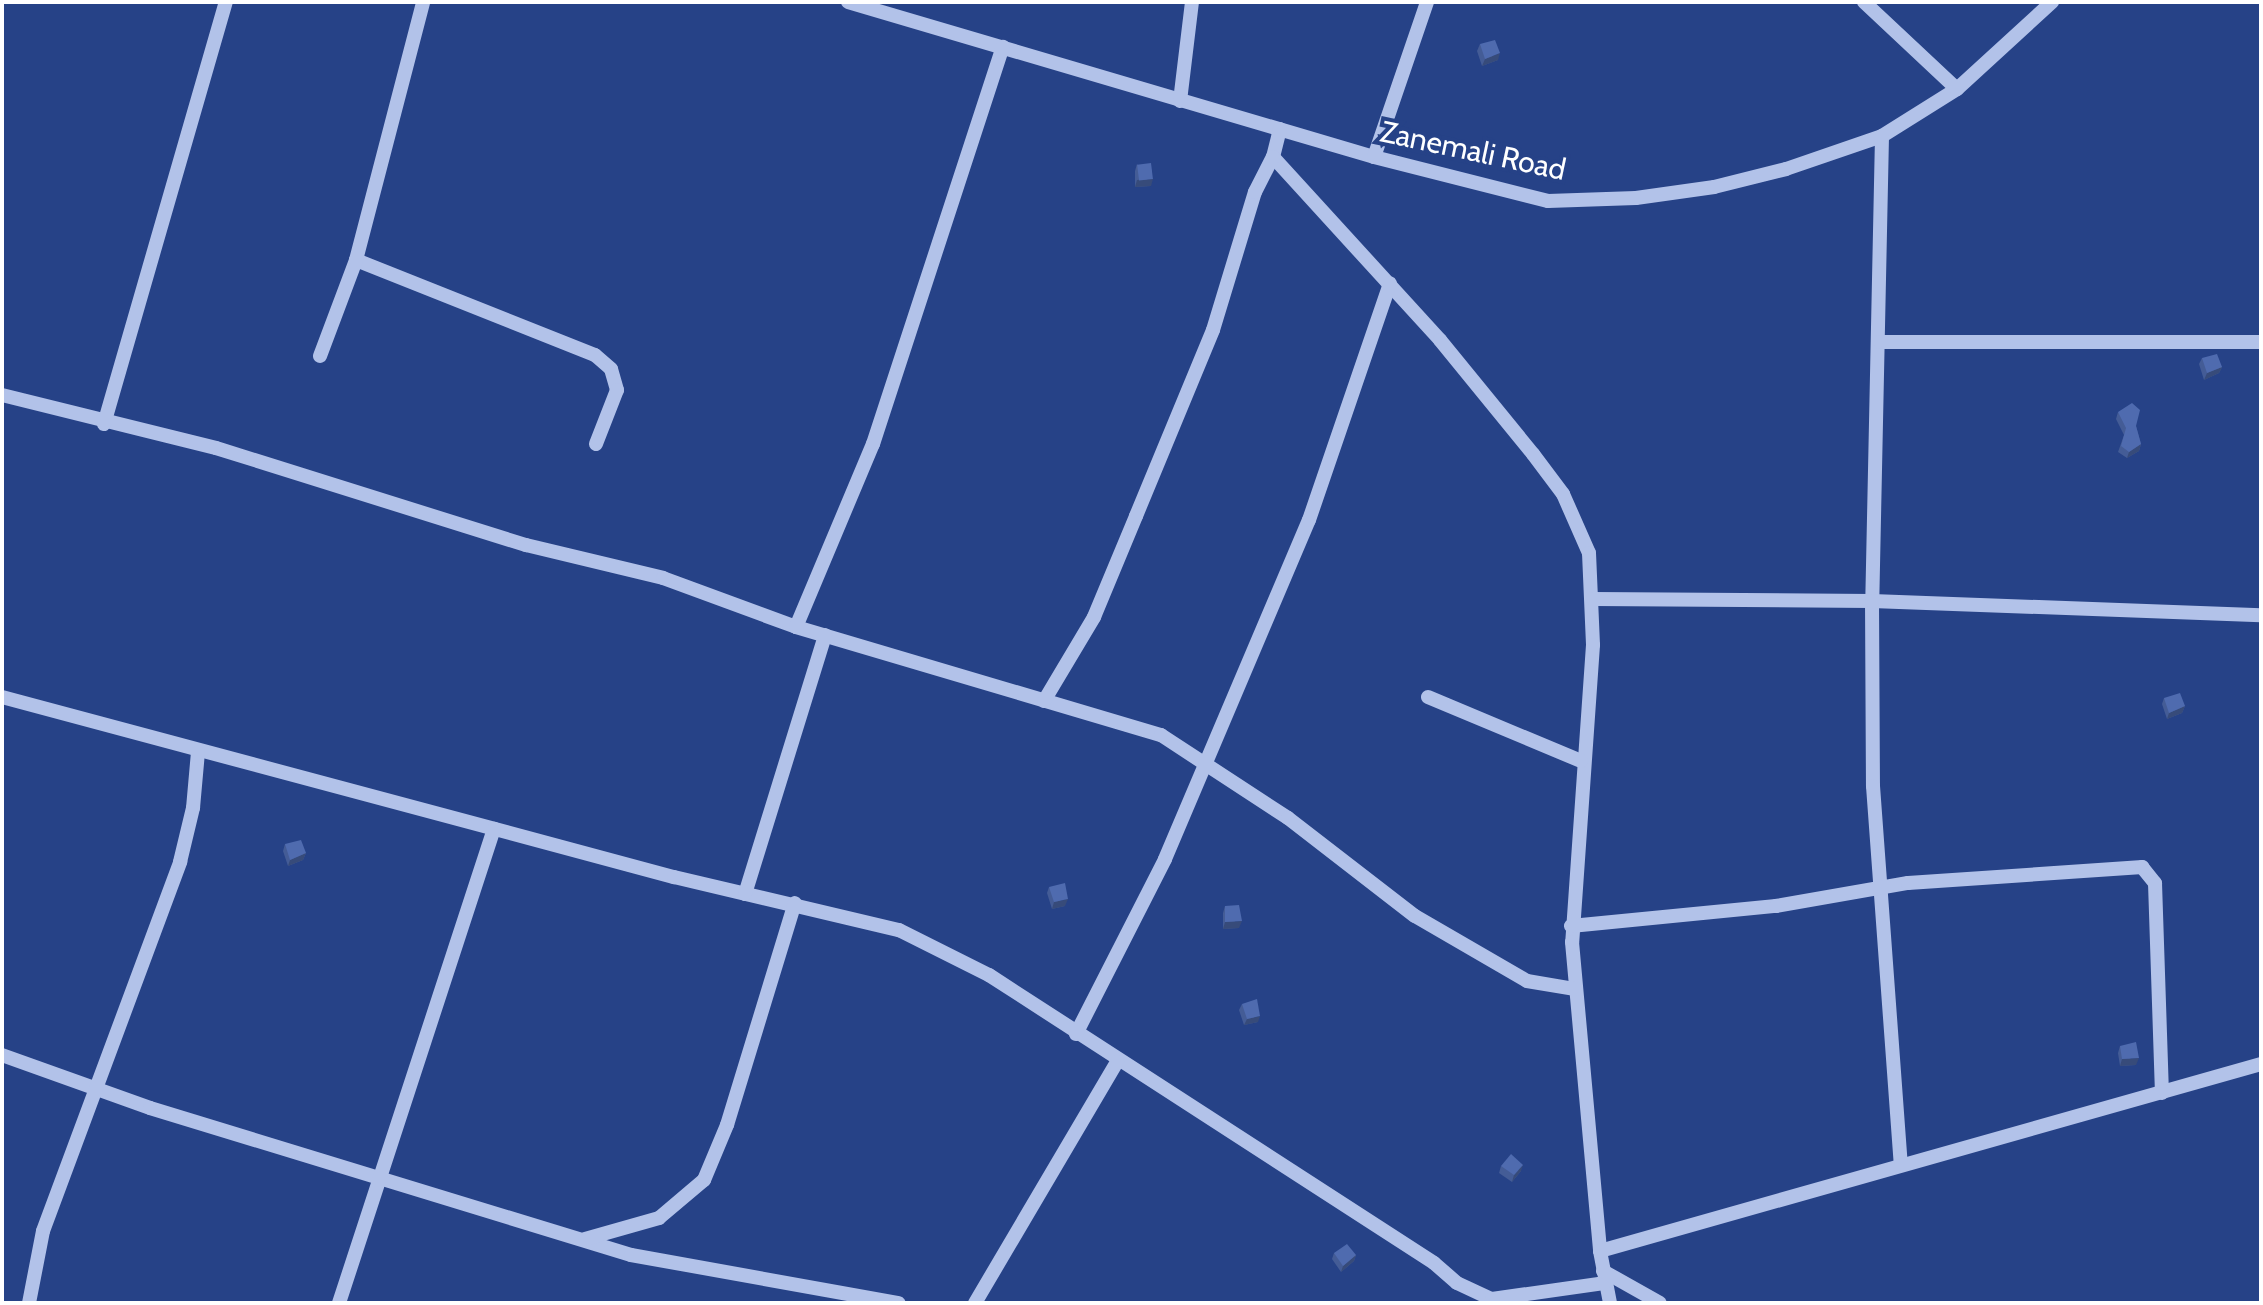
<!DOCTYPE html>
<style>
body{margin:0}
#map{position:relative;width:2263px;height:1305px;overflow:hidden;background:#264287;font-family:Cabin,sans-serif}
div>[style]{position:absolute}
.minor>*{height:14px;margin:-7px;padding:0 7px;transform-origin:7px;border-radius:7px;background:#b2c2e9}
.wall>*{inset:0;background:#445c96}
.shaded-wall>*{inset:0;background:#374b7a}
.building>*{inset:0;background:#4f6baf;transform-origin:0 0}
span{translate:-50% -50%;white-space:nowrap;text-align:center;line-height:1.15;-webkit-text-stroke:8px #264287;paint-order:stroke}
.street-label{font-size:30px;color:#fff}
.frame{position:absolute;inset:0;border:4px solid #fff;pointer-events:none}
</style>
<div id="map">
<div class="minor">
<div style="left:848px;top:2px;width:548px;rotate:16.42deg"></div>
<div style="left:1374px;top:157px;width:179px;rotate:14.2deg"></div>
<div style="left:1548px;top:201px;width:88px;rotate:-2deg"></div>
<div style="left:1636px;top:198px;width:79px;rotate:-8deg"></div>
<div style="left:1714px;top:187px;width:74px;rotate:-14deg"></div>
<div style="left:1786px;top:169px;width:102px;rotate:-19deg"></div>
<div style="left:1882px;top:136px;width:89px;rotate:-32.1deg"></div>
<div style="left:1957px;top:89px;width:129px;rotate:-42.5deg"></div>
<div style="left:1864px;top:2px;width:127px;rotate:43.1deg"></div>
<div style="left:1180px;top:101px;width:100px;rotate:-83.1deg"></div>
<div style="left:1280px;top:129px;width:29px;rotate:104deg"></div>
<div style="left:1273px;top:157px;width:248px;rotate:47.6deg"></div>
<div style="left:1440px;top:340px;width:147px;rotate:50.8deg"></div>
<div style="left:1533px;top:454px;width:50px;rotate:53.1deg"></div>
<div style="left:1563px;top:494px;width:64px;rotate:66.2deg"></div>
<div style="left:1589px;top:553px;width:92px;rotate:87.5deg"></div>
<div style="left:1593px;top:645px;width:298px;rotate:94deg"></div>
<div style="left:1572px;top:942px;width:310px;rotate:84.8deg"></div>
<div style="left:1600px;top:1251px;width:53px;rotate:79.1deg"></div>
<div style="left:1882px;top:136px;width:465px;rotate:91.2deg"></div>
<div style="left:1872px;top:601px;width:185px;rotate:89.7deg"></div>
<div style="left:1873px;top:786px;width:379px;rotate:85.8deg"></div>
<div style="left:1374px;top:157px;width:164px;rotate:-71.1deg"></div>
<div style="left:356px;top:260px;width:257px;rotate:21.7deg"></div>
<div style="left:595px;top:355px;width:21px;rotate:41deg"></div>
<div style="left:611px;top:369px;width:22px;rotate:74deg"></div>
<div style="left:617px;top:390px;width:58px;rotate:111.3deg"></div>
<div style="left:1880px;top:342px;width:381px"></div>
<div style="left:320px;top:356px;width:103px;rotate:-69.4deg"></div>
<div style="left:356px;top:260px;width:267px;rotate:-75.4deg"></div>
<div style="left:2px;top:395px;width:220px;rotate:13.9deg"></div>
<div style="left:216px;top:448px;width:325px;rotate:17.4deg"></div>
<div style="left:526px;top:545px;width:141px;rotate:13.5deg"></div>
<div style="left:663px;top:578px;width:142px;rotate:20.2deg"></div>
<div style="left:796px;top:627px;width:381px;rotate:16.5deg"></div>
<div style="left:1161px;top:735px;width:152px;rotate:33.2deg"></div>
<div style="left:1288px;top:818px;width:160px;rotate:37.7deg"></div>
<div style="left:1415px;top:916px;width:129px;rotate:30.1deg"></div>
<div style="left:1527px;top:981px;width:49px;rotate:9.5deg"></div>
<div style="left:104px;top:424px;width:439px;rotate:-73.9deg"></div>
<div style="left:1593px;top:599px;width:279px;rotate:0.4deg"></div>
<div style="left:1872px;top:601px;width:389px;rotate:2.1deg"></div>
<div style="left:796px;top:627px;width:199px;rotate:-67.2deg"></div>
<div style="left:873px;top:444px;width:418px;rotate:-71.9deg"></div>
<div style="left:2px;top:697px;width:696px;rotate:15deg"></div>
<div style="left:674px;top:877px;width:231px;rotate:13.3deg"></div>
<div style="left:899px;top:930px;width:101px;rotate:26.6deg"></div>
<div style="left:989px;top:975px;width:530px;rotate:32.91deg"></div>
<div style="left:1434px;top:1263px;width:30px;rotate:41deg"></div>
<div style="left:1457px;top:1283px;width:38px;rotate:25deg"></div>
<div style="left:1492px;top:1299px;width:113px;rotate:-8.1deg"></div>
<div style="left:1428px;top:697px;width:166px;rotate:22.7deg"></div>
<div style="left:1044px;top:701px;width:98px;rotate:-59.2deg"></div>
<div style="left:1094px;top:617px;width:109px;rotate:-67.4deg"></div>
<div style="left:1136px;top:516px;width:201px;rotate:-67.5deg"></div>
<div style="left:1213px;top:330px;width:144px;rotate:-73.1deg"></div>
<div style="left:1255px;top:192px;width:39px;rotate:-63deg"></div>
<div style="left:745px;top:894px;width:271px;rotate:-72.8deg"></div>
<div style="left:1571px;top:926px;width:206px;rotate:-5.6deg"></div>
<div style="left:1776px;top:906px;width:134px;rotate:-9.9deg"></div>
<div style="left:1908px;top:883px;width:235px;rotate:-3.9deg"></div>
<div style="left:2142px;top:867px;width:21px;rotate:51deg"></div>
<div style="left:2155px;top:883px;width:210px;rotate:88.1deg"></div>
<div style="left:1076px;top:1034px;width:196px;rotate:-63deg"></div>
<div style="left:1165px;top:859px;width:368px;rotate:-67deg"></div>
<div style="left:1309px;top:520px;width:250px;rotate:-71.1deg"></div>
<div style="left:2px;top:1055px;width:157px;rotate:19.7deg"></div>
<div style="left:150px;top:1108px;width:503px;rotate:16.99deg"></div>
<div style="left:631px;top:1255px;width:272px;rotate:10.2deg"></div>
<div style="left:585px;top:1239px;width:77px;rotate:-15.8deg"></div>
<div style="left:659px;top:1218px;width:59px;rotate:-40.2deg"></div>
<div style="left:704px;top:1180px;width:60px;rotate:-67.3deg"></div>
<div style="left:727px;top:1125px;width:232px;rotate:-73deg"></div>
<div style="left:1600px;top:1251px;width:687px;rotate:-15.8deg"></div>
<div style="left:1603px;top:1271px;width:65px;rotate:29.3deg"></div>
<div style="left:29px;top:1303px;width:73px;rotate:-79deg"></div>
<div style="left:43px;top:1231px;width:394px;rotate:-69.6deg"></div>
<div style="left:180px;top:862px;width:56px;rotate:-76.5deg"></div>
<div style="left:193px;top:808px;width:56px;rotate:-84.9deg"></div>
<div style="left:339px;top:1303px;width:499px;rotate:-71.9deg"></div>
<div style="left:975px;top:1303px;width:280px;rotate:-59.5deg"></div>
</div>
<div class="wall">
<div style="clip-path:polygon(1480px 44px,1498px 60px,1482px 66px,1477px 51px)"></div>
<div style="clip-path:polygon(1137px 164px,1151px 186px,1135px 187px,1135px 171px)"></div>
<div style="clip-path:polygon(2202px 358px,2222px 367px,2219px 373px,2204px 380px,2199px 364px)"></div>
<div style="clip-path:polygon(2118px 412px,2136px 426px,2141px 444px,2139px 451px,2127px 458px,2118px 452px,2124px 435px,2116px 419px)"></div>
<div style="clip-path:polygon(2164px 698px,2185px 706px,2182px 713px,2167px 719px,2162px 704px)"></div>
<div style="clip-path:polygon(285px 844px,306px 853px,303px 860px,288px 866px,283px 851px)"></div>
<div style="clip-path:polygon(1049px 887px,1065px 906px,1052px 909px,1047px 893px)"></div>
<div style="clip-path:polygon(1225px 906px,1239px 928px,1223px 929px,1223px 913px)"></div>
<div style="clip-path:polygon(1242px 1004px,1258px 1022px,1244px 1025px,1239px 1010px)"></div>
<div style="clip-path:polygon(2120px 1046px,2136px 1065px,2120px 1066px,2118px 1053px)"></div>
<div style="clip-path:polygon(1501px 1166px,1521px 1171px,1512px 1182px,1499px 1173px)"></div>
<div style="clip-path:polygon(1334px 1253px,1356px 1255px,1354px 1261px,1341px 1272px,1332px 1259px)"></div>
</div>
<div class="shaded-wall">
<div style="clip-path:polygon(1500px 53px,1498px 60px,1482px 66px,1485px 59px)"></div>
<div style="clip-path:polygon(1153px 179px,1151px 186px,1135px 187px,1137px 180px)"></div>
<div style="clip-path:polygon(2222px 367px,2219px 373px,2204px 380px,2207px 373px)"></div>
<div style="clip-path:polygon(2141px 444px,2139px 451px,2127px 458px,2129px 452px)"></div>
<div style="clip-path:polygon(2185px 706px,2182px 713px,2167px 719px,2169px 713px)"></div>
<div style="clip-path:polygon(306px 853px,303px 860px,288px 866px,290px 860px)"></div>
<div style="clip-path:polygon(1068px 899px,1065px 906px,1052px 909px,1054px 902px)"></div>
<div style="clip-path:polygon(1242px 921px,1239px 928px,1223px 929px,1225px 922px)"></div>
<div style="clip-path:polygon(1260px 1016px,1258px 1022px,1244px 1025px,1247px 1019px)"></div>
<div style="clip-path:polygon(2139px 1058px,2136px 1065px,2120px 1066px,2122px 1059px)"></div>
<div style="clip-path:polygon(1523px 1165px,1521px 1171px,1512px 1182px,1514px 1175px)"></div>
<div style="clip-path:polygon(1356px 1255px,1354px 1261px,1341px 1272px,1343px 1266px)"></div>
</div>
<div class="building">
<div style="clip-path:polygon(1495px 40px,1500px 53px,1485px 59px,1480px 44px)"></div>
<div style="left:1151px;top:163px;width:16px;height:14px;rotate:83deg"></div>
<div style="clip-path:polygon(2217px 354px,2222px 367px,2207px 373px,2202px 358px)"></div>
<div style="clip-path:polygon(2132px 403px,2140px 410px,2136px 426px,2141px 444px,2129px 452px,2121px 446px,2126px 428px,2118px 412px)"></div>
<div style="clip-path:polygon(2180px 693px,2185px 706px,2169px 713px,2164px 698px)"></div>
<div style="clip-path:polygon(301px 840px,306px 853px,290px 860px,285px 844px)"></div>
<div style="clip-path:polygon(1065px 883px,1068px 899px,1054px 902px,1049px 887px)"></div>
<div style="clip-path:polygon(1239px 905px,1242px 921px,1225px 922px,1225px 906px)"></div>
<div style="clip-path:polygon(1257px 999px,1260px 1016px,1247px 1019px,1242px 1004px)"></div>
<div style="clip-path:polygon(2136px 1042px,2139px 1058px,2122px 1059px,2120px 1046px)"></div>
<div style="clip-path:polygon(1511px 1154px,1523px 1165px,1514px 1175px,1501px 1166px)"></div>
<div style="clip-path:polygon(1347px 1244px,1356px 1255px,1343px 1266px,1334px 1253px)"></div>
</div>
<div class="street-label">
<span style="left:1473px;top:151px;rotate:12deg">Zanemali Road</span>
</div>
<div class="frame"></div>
</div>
